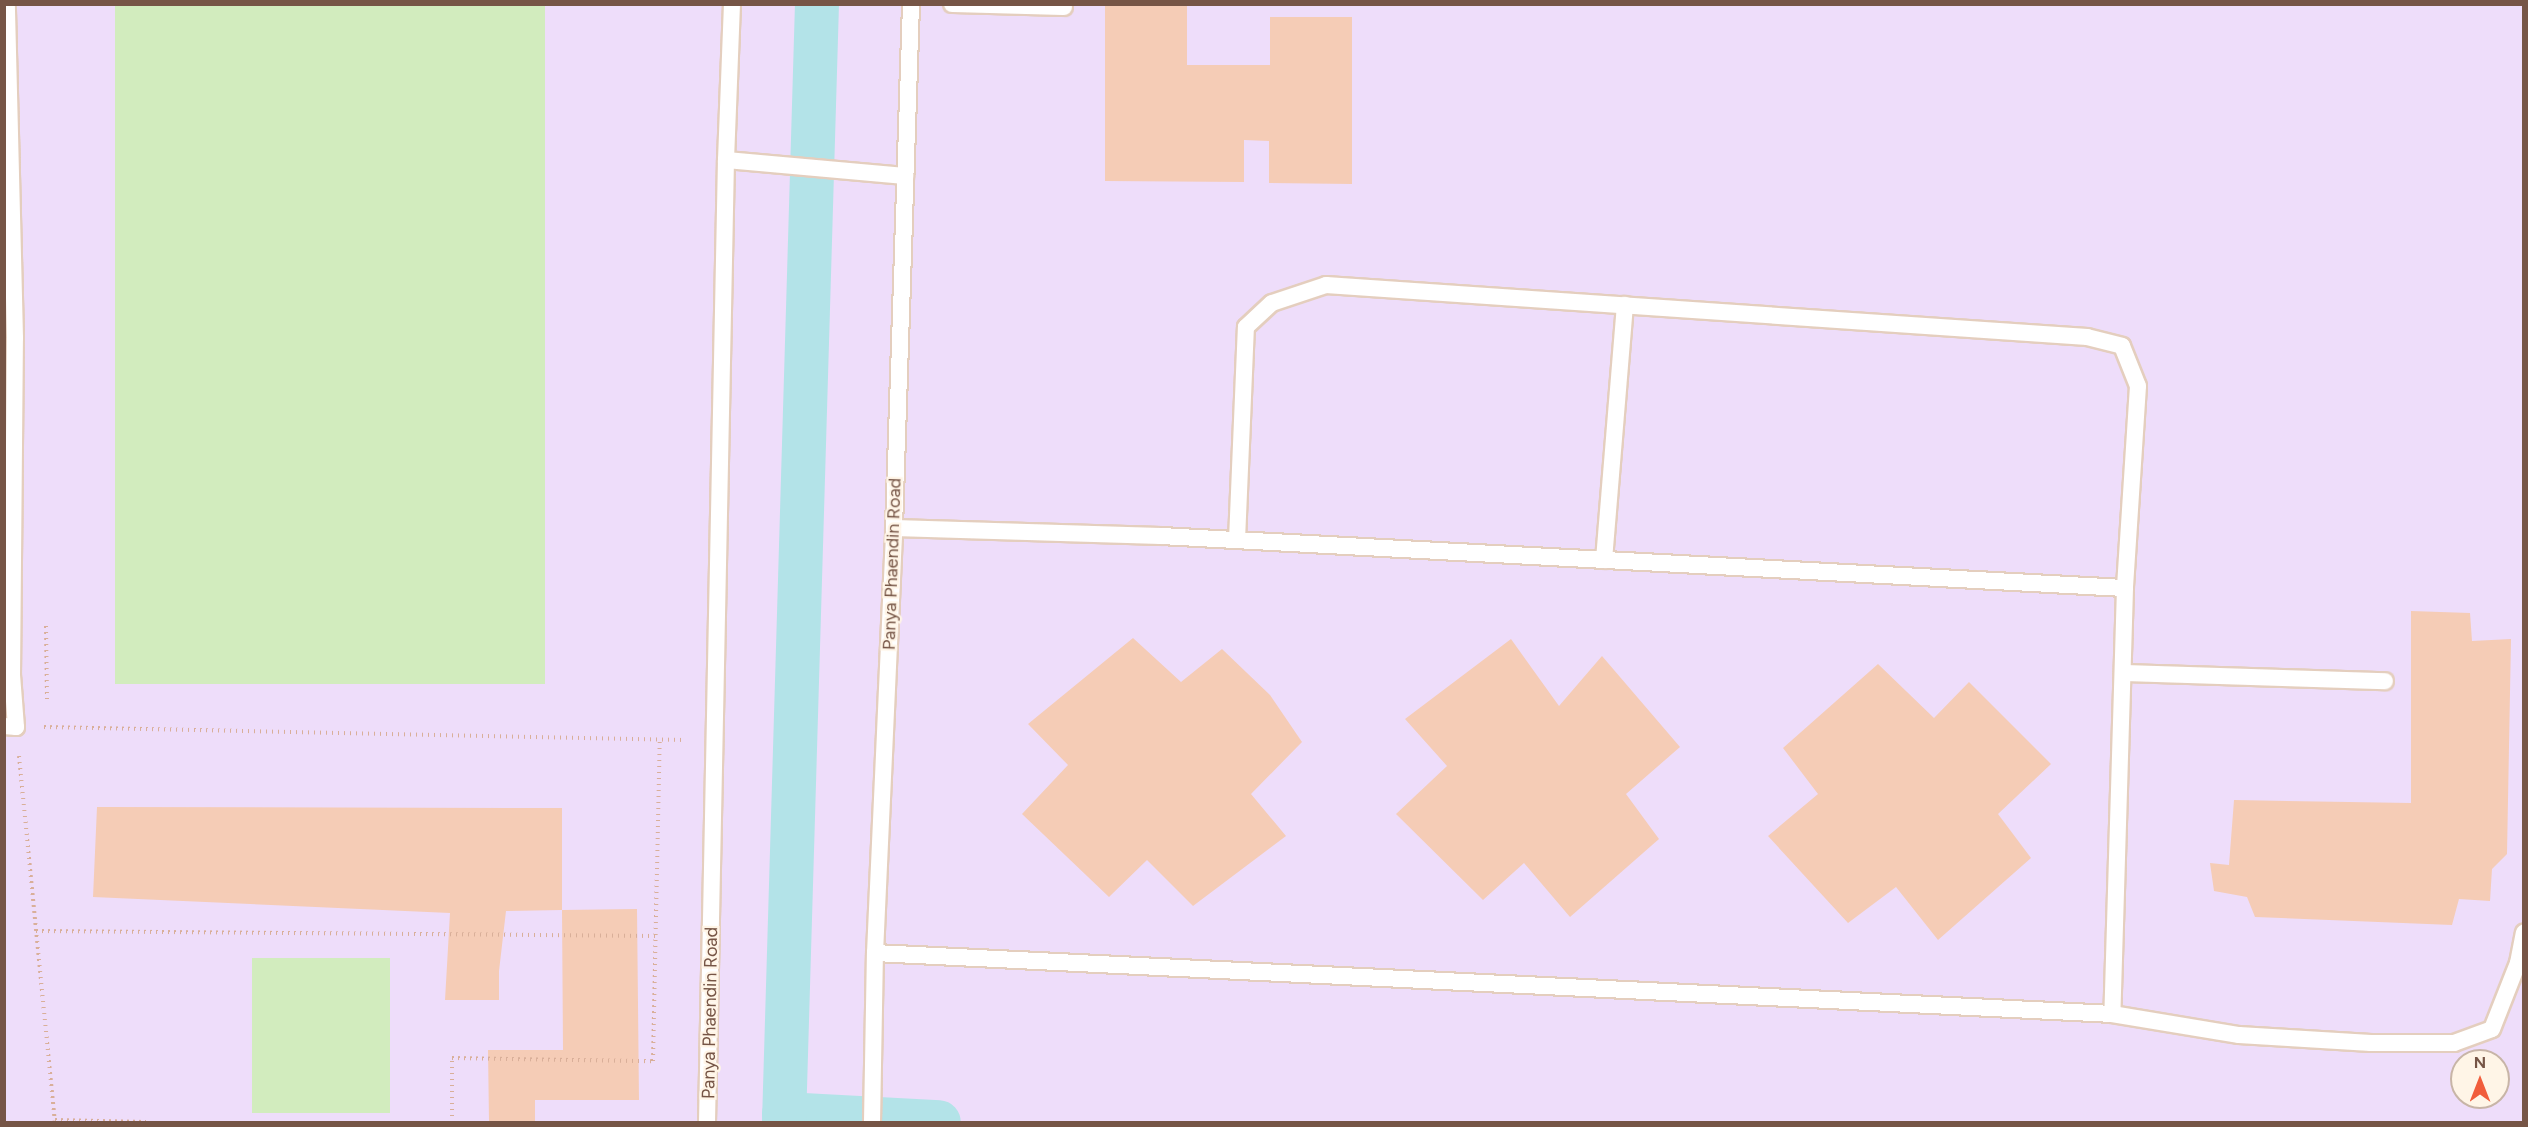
<!DOCTYPE html>
<style>
body{margin:0}
#map{position:relative;width:2528px;height:1127px;overflow:hidden;background:#fef1e0;font-family:Figtree,sans-serif}
div>[style]{position:absolute}
.education>*{inset:0;background:#eeddfa}
.green>*{inset:0;background:#d2ecbe;transform-origin:0 0}
.canal>*{height:44px;margin:-22px;padding:0 22px;transform-origin:22px;border-radius:22px;background:#b3e3e8}
.building>*{inset:0;background:#f5ccb6}
.path>*{height:4px;margin-top:-2px;transform-origin:0;background:repeating-linear-gradient(90deg,#d9af99 0 1.5px,transparent 0 6px)}
.roads{filter:drop-shadow(2px 0 #e4cebe) drop-shadow(-2px 0 #e4cebe) drop-shadow(0 2px #e4cebe) drop-shadow(0 -2px #e4cebe)}
.lane>*{height:16px;margin:-8px;padding:0 8px;transform-origin:8px;border-radius:8px;background:#fff}
span{translate:-50% -50%;white-space:nowrap;text-align:center;line-height:1.15;-webkit-text-stroke:4.5px #fff5e7;paint-order:stroke}
.street-label{font-size:18px;color:#765546}
.frame{position:absolute;inset:0;border:6px solid #765546;pointer-events:none}
.north{position:absolute;left:2450px;top:1049px;width:60px;height:60px;box-sizing:border-box;background:#fff5e7;border:2px solid #c8b5a7;border-radius:50%;rotate:0deg;font-size:16px;font-weight:700;line-height:24px;text-align:center;color:#765546}
.north::after{content:'';display:block;margin:auto;width:21px;height:27px;background:#f15d3c;clip-path:polygon(50% 0,100% 100%,50% 72%,0 100%)}
</style>
<div id="map">
<div class="education">
<div style="clip-path:polygon(evenodd,5px 5px,2523px 5px,2523px 1122px,5px 1122px,5px 5px,2462px 1061px,2498px 1061px,2498px 1097px,2462px 1097px,2462px 1061px)"></div>
</div>
<div class="green">
<div style="left:115px;top:5px;width:430px;height:679px"></div>
<div style="left:252px;top:958px;width:138px;height:155px"></div>
</div>
<div class="canal">
<div style="left:784px;top:1114px;width:155px;rotate:3deg"></div>
<div style="left:784px;top:1122px;width:1118px;rotate:-88.31deg"></div>
</div>
<div class="building">
<div style="clip-path:polygon(1105px 5px,1187px 5px,1187px 65px,1270px 65px,1270px 17px,1352px 17px,1352px 184px,1269px 183px,1269px 141px,1244px 140px,1244px 182px,1105px 181px)"></div>
<div style="clip-path:polygon(2411px 611px,2470px 613px,2472px 641px,2511px 639px,2507px 854px,2492px 869px,2490px 901px,2459px 899px,2452px 925px,2255px 917px,2247px 897px,2214px 891px,2210px 863px,2229px 865px,2234px 800px,2411px 803px)"></div>
<div style="clip-path:polygon(1133px 638px,1181px 682px,1222px 649px,1270px 695px,1302px 742px,1251px 794px,1286px 836px,1193px 906px,1147px 860px,1109px 897px,1022px 814px,1068px 765px,1028px 724px)"></div>
<div style="clip-path:polygon(1511px 639px,1559px 706px,1602px 656px,1680px 747px,1626px 794px,1659px 839px,1570px 917px,1524px 863px,1483px 900px,1396px 814px,1447px 766px,1405px 719px)"></div>
<div style="clip-path:polygon(1878px 664px,1934px 718px,1969px 682px,2051px 764px,1998px 814px,2031px 858px,1938px 940px,1896px 887px,1848px 923px,1768px 836px,1818px 794px,1783px 748px)"></div>
<div style="clip-path:polygon(97px 807px,562px 808px,562px 910px,506px 911px,499px 971px,499px 1000px,445px 1000px,450px 913px,93px 897px)"></div>
<div style="clip-path:polygon(637px 909px,639px 1100px,535px 1100px,535px 1122px,489px 1122px,488px 1050px,563px 1050px,562px 910px)"></div>
</div>
<div class="path">
<div style="left:46px;top:626px;width:73px;rotate:89.2deg"></div>
<div style="left:44px;top:727px;width:641px;rotate:1.16deg"></div>
<div style="left:19px;top:756px;width:366px;rotate:84.4deg"></div>
<div style="left:55px;top:1120px;width:91px;rotate:1.3deg"></div>
<div style="left:36px;top:931px;width:620px;rotate:0.46deg"></div>
<div style="left:452px;top:1122px;width:64px;rotate:-90deg"></div>
<div style="left:452px;top:1058px;width:201px;rotate:0.9deg"></div>
<div style="left:653px;top:1061px;width:322px;rotate:-88.8deg"></div>
</div>
<div class="roads">
<div class="lane">
<div style="left:952px;top:4px;width:112px;rotate:1.5deg"></div>
<div style="left:726px;top:160px;width:180px;rotate:5.1deg"></div>
<div style="left:894px;top:528px;width:267px;rotate:1.7deg"></div>
<div style="left:1161px;top:536px;width:965px;rotate:3.09deg"></div>
<div style="left:1237px;top:540px;width:213px;rotate:-87.6deg"></div>
<div style="left:1246px;top:327px;width:35px;rotate:-43deg"></div>
<div style="left:1272px;top:303px;width:57px;rotate:-18.4deg"></div>
<div style="left:1326px;top:285px;width:763px;rotate:3.91deg"></div>
<div style="left:2087px;top:337px;width:36px;rotate:14deg"></div>
<div style="left:2122px;top:346px;width:43px;rotate:68.2deg"></div>
<div style="left:2138px;top:386px;width:202px;rotate:93.7deg"></div>
<div style="left:2125px;top:588px;width:426px;rotate:91.7deg"></div>
<div style="left:1604px;top:560px;width:256px;rotate:-85.3deg"></div>
<div style="left:2125px;top:673px;width:260px;rotate:1.8deg"></div>
<div style="left:4px;top:726px;width:12px;rotate:5deg"></div>
<div style="left:16px;top:727px;width:52px;rotate:-94.4deg"></div>
<div style="left:12px;top:675px;width:337px;rotate:-89.5deg"></div>
<div style="left:15px;top:338px;width:334px;rotate:-91.4deg"></div>
<div style="left:875px;top:953px;width:1239px;rotate:2.82deg"></div>
<div style="left:2112px;top:1014px;width:129px;rotate:9.4deg"></div>
<div style="left:2239px;top:1035px;width:132px;rotate:3.5deg"></div>
<div style="left:2371px;top:1043px;width:83px"></div>
<div style="left:2454px;top:1043px;width:40px;rotate:-20.2deg"></div>
<div style="left:2492px;top:1029px;width:71px;rotate:-68.5deg"></div>
<div style="left:2518px;top:963px;width:31px;rotate:-79deg"></div>
<div style="left:707px;top:1122px;width:962px;rotate:-88.87deg"></div>
<div style="left:726px;top:160px;width:156px;rotate:-87.8deg"></div>
<div style="left:872px;top:1122px;width:169px;rotate:-89deg"></div>
<div style="left:875px;top:953px;width:425px;rotate:-87.4deg"></div>
<div style="left:894px;top:528px;width:524px;rotate:-88.14deg"></div>
</div>
</div>
<div class="street-label">
<span style="left:892px;top:564px;rotate:-88deg">Panya Phaendin Road</span>
<span style="left:710px;top:1013px;rotate:-89deg">Panya Phaendin Road</span>
</div>
<div class="frame"></div>
<div class="north">N</div>
</div>
